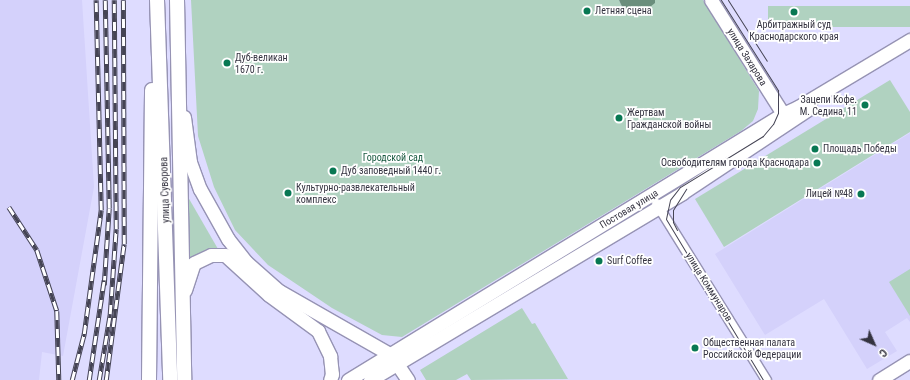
<!DOCTYPE html>
<meta charset="utf-8">
<style>
body{margin:0}
#map{position:relative;width:910px;height:380px;overflow:hidden;background:#dedcff;font-family:"Roboto Condensed",sans-serif}
div>[style]{position:absolute}
.built>*{inset:0;background:#d4d1fb}
.green>*{inset:0;background:#b0d2c0;transform-origin:0 0}
.water>*{inset:0;background:#6a8e7c}
.roads{filter:drop-shadow(1px 0 #9693b4) drop-shadow(-1px 0 #9693b4) drop-shadow(0 1px #9693b4) drop-shadow(0 -1px #9693b4)}
.street>*{height:9px;margin:-4.5px;padding:0 4.5px;transform-origin:4.5px;border-radius:4.5px;background:#fff}
.secondary>*{height:13px;margin:-6.5px;padding:0 6.5px;transform-origin:6.5px;border-radius:6.5px;background:#fff}
.primary>*{height:14px;margin:-7px;padding:0 7px;transform-origin:7px;border-radius:7px;background:#fff}
.tram>*{height:1px;margin:-0.5px;padding:0 0.5px;transform-origin:0.5px;border-radius:0.5px;background:#454454}
.rail>*{height:4.5px;margin-top:-2.25px;transform-origin:0;background:repeating-linear-gradient(90deg,#fff 0 9px,#454454 0 18px);box-sizing:border-box;border-block:1px solid #454454}
.dots>*{width:11px;height:11px;translate:-50% -50%;box-sizing:border-box;border:2px solid #fff;border-radius:50%}
span{translate:-50% -50%;white-space:nowrap;text-align:center;line-height:1.15;-webkit-text-stroke:3.5px #fff;paint-order:stroke}
.poi-label{font-size:10px;color:#343340}
.left{translate:0 -50%;text-align:left}
.right{translate:-100% -50%;text-align:right}
.street-label{font-size:10px;color:#343340}
.park-label{font-size:10px;color:#185a40}
.north{position:absolute;left:854px;top:324px;width:40px;height:40px;-webkit-text-stroke:3px #fff;paint-order:stroke;rotate:135deg;font-size:11px;font-weight:700;line-height:16px;text-align:center;color:#343340}
.north::after{content:'';display:block;margin:auto;width:14px;height:18px;background:#343340;clip-path:polygon(50% 0,100% 100%,50% 72%,0 100%)}
</style>
<div id="map">
<div class="built">
<div style="clip-path:polygon(0 0,82px 0,94px 187px,63px 356px,42px 352px,39px 380px,0 380px)"></div>
<div style="clip-path:polygon(910px 133px,910px 322px,907px 318px,885px 332px,897px 351px,867px 369px,824px 299px,765px 335px,715px 254px)"></div>
</div>
<div class="green">
<div style="clip-path:polygon(191px 0,619px 0,623px 9px,655px 3px,655px 0,703px 0,759px 91px,758px 109px,753px 121px,741px 131px,402px 337px,382px 335px,332px 308px,268px 265px,235px 230px,214px 187px,198px 136px)"></div>
<div style="left:910px;top:6px;width:21px;height:142px;rotate:90deg"></div>
<div style="clip-path:polygon(890px 80px,910px 112px,910px 132px,724px 247px,695px 199px)"></div>
<div style="clip-path:polygon(188px 197px,218px 249px,189px 261px)"></div>
<div style="clip-path:polygon(910px 269px,910px 316px,889px 282px)"></div>
<div style="clip-path:polygon(522px 308px,532px 324px,535px 323px,568px 379px,471px 380px,467px 374px,456px 380px,426px 380px,420px 370px)"></div>
</div>
<div class="water">
<div style="clip-path:polygon(619px 0,655px 0,655px 3px,641px 14px,623px 9px)"></div>
</div>
<div class="roads">
<div class="street">
<div style="left:656px;top:203px;width:208px;rotate:58.1deg"></div>
</div>
<div class="secondary">
<div style="left:711px;top:0;width:135px;rotate:57.7deg"></div>
<div style="left:184px;top:117px;width:45px;rotate:82.4deg"></div>
<div style="left:190px;top:162px;width:29px;rotate:70deg"></div>
<div style="left:200px;top:189px;width:57px;rotate:60.8deg"></div>
<div style="left:228px;top:239px;width:29px;rotate:52deg"></div>
<div style="left:246px;top:262px;width:44px;rotate:41.3deg"></div>
<div style="left:279px;top:291px;width:129px;rotate:29.7deg"></div>
<div style="left:391px;top:355px;width:30px;rotate:56deg"></div>
<div style="left:185px;top:290px;width:28px;rotate:-72deg"></div>
<div style="left:194px;top:263px;width:19px;rotate:-25deg"></div>
<div style="left:211px;top:255px;width:14px"></div>
<div style="left:225px;top:255px;width:59px;rotate:42.3deg"></div>
<div style="left:269px;top:295px;width:61px;rotate:36.3deg"></div>
<div style="left:318px;top:331px;width:28px;rotate:64deg"></div>
<div style="left:330px;top:356px;width:18px;rotate:84deg"></div>
<div style="left:332px;top:374px;width:6px;rotate:108deg"></div>
<div style="left:348px;top:380px;width:510px;rotate:-31.45deg"></div>
<div style="left:783px;top:114px;width:17px;rotate:-25deg"></div>
<div style="left:798px;top:107px;width:131px;rotate:-30.9deg"></div>
<div style="left:370px;top:380px;width:364px;rotate:-30.9deg"></div>
<div style="left:682px;top:193px;width:150px;rotate:-33.6deg"></div>
<div style="left:879px;top:380px;width:36px;rotate:-32deg"></div>
</div>
<div class="primary">
<div style="left:157px;top:0;width:380px;rotate:88deg"></div>
<div style="left:177px;top:0;width:380px;rotate:88.9deg"></div>
<div style="left:149px;top:380px;width:290px;rotate:-89.4deg"></div>
</div>
</div>
<div class="tram">
<div style="left:721px;top:0;width:107px;rotate:57.7deg"></div>
<div style="left:778px;top:90px;width:23px;rotate:90deg"></div>
<div style="left:778px;top:113px;width:12px;rotate:114deg"></div>
<div style="left:773px;top:124px;width:16px;rotate:130deg"></div>
<div style="left:763px;top:136px;width:97px;rotate:148.4deg"></div>
<div style="left:680px;top:187px;width:16px;rotate:128deg"></div>
<div style="left:670px;top:200px;width:19px;rotate:102deg"></div>
<div style="left:666px;top:219px;width:188px;rotate:58.9deg"></div>
<div style="left:728px;top:0;width:72px;rotate:57.4deg"></div>
<div style="left:677px;top:230px;width:9px;rotate:-117deg"></div>
<div style="left:673px;top:222px;width:12px;rotate:-90deg"></div>
<div style="left:673px;top:210px;width:25px;rotate:-58deg"></div>
</div>
<div class="rail">
<div style="left:9px;top:207px;width:51px;rotate:56.9deg"></div>
<div style="left:37px;top:250px;width:64px;rotate:71.8deg"></div>
<div style="left:57px;top:311px;width:69px;rotate:88.3deg"></div>
<div style="left:104px;top:285px;width:77px;rotate:-86.3deg"></div>
<div style="left:109px;top:208px;width:208px;rotate:-91.1deg"></div>
<div style="left:72px;top:380px;width:48px;rotate:-75.4deg"></div>
<div style="left:84px;top:334px;width:125px;rotate:-82.2deg"></div>
<div style="left:101px;top:210px;width:210px;rotate:-91.4deg"></div>
<div style="left:89px;top:380px;width:101px;rotate:-81.5deg"></div>
<div style="left:99px;top:380px;width:67px;rotate:-80.5deg"></div>
<div style="left:110px;top:314px;width:85px;rotate:-86deg"></div>
<div style="left:116px;top:229px;width:229px;rotate:-90.5deg"></div>
<div style="left:106px;top:380px;width:137px;rotate:-82.5deg"></div>
<div style="left:124px;top:244px;width:244px;rotate:-90.2deg"></div>
</div>
<div class="dots">
<div style="left:587px;top:11px;background:#087853"></div>
<div style="left:794px;top:12px;background:#087853"></div>
<div style="left:227px;top:63px;background:#087853"></div>
<div style="left:865px;top:105px;background:#087853"></div>
<div style="left:619px;top:118px;background:#087853"></div>
<div style="left:815px;top:149px;background:#087853"></div>
<div style="left:817px;top:163px;background:#087853"></div>
<div style="left:333px;top:171px;background:#087853"></div>
<div style="left:288px;top:193px;background:#087853"></div>
<div style="left:861px;top:194px;background:#087853"></div>
<div style="left:599px;top:261px;background:#087853"></div>
<div style="left:695px;top:348px;background:#087853"></div>
</div>
<div class="poi-label">
<span class="left" style="left:595px;top:11px">Летняя сцена</span>
<span style="left:794px;top:30px">Арбитражный суд<br>Краснодарского края</span>
<span class="left" style="left:235px;top:63px">Дуб-великан<br>1670 г.</span>
<span class="right" style="left:857px;top:105px">Зацепи Кофе.<br>М. Седина, 11</span>
<span class="left" style="left:627px;top:118px">Жертвам<br>Гражданской войны</span>
<span class="left" style="left:823px;top:149px">Площадь Победы</span>
<span class="right" style="left:809px;top:163px">Освободителям города Краснодара</span>
<span class="left" style="left:341px;top:171px">Дуб заповедный 1440 г.</span>
<span class="left" style="left:296px;top:193px">Культурно-развлекательный<br>комплекс</span>
<span class="right" style="left:853px;top:194px">Лицей №48</span>
<span class="left" style="left:607px;top:261px">Surf Coffee</span>
<span class="left" style="left:703px;top:348px">Общественная палата<br>Российской Федерации</span>
</div>
<div class="street-label">
<span style="left:747px;top:57px;rotate:58deg">улица Захарова</span>
<span style="left:165px;top:190px;rotate:-92deg">улица Суворова</span>
<span style="left:629px;top:209px;rotate:-31deg">Постовая улица</span>
<span style="left:709px;top:287px;rotate:58deg">улица Коммунаров</span>
</div>
<div class="park-label">
<span style="left:393px;top:158px">Городской сад</span>
</div>
<div class="north">С</div>
</div>
